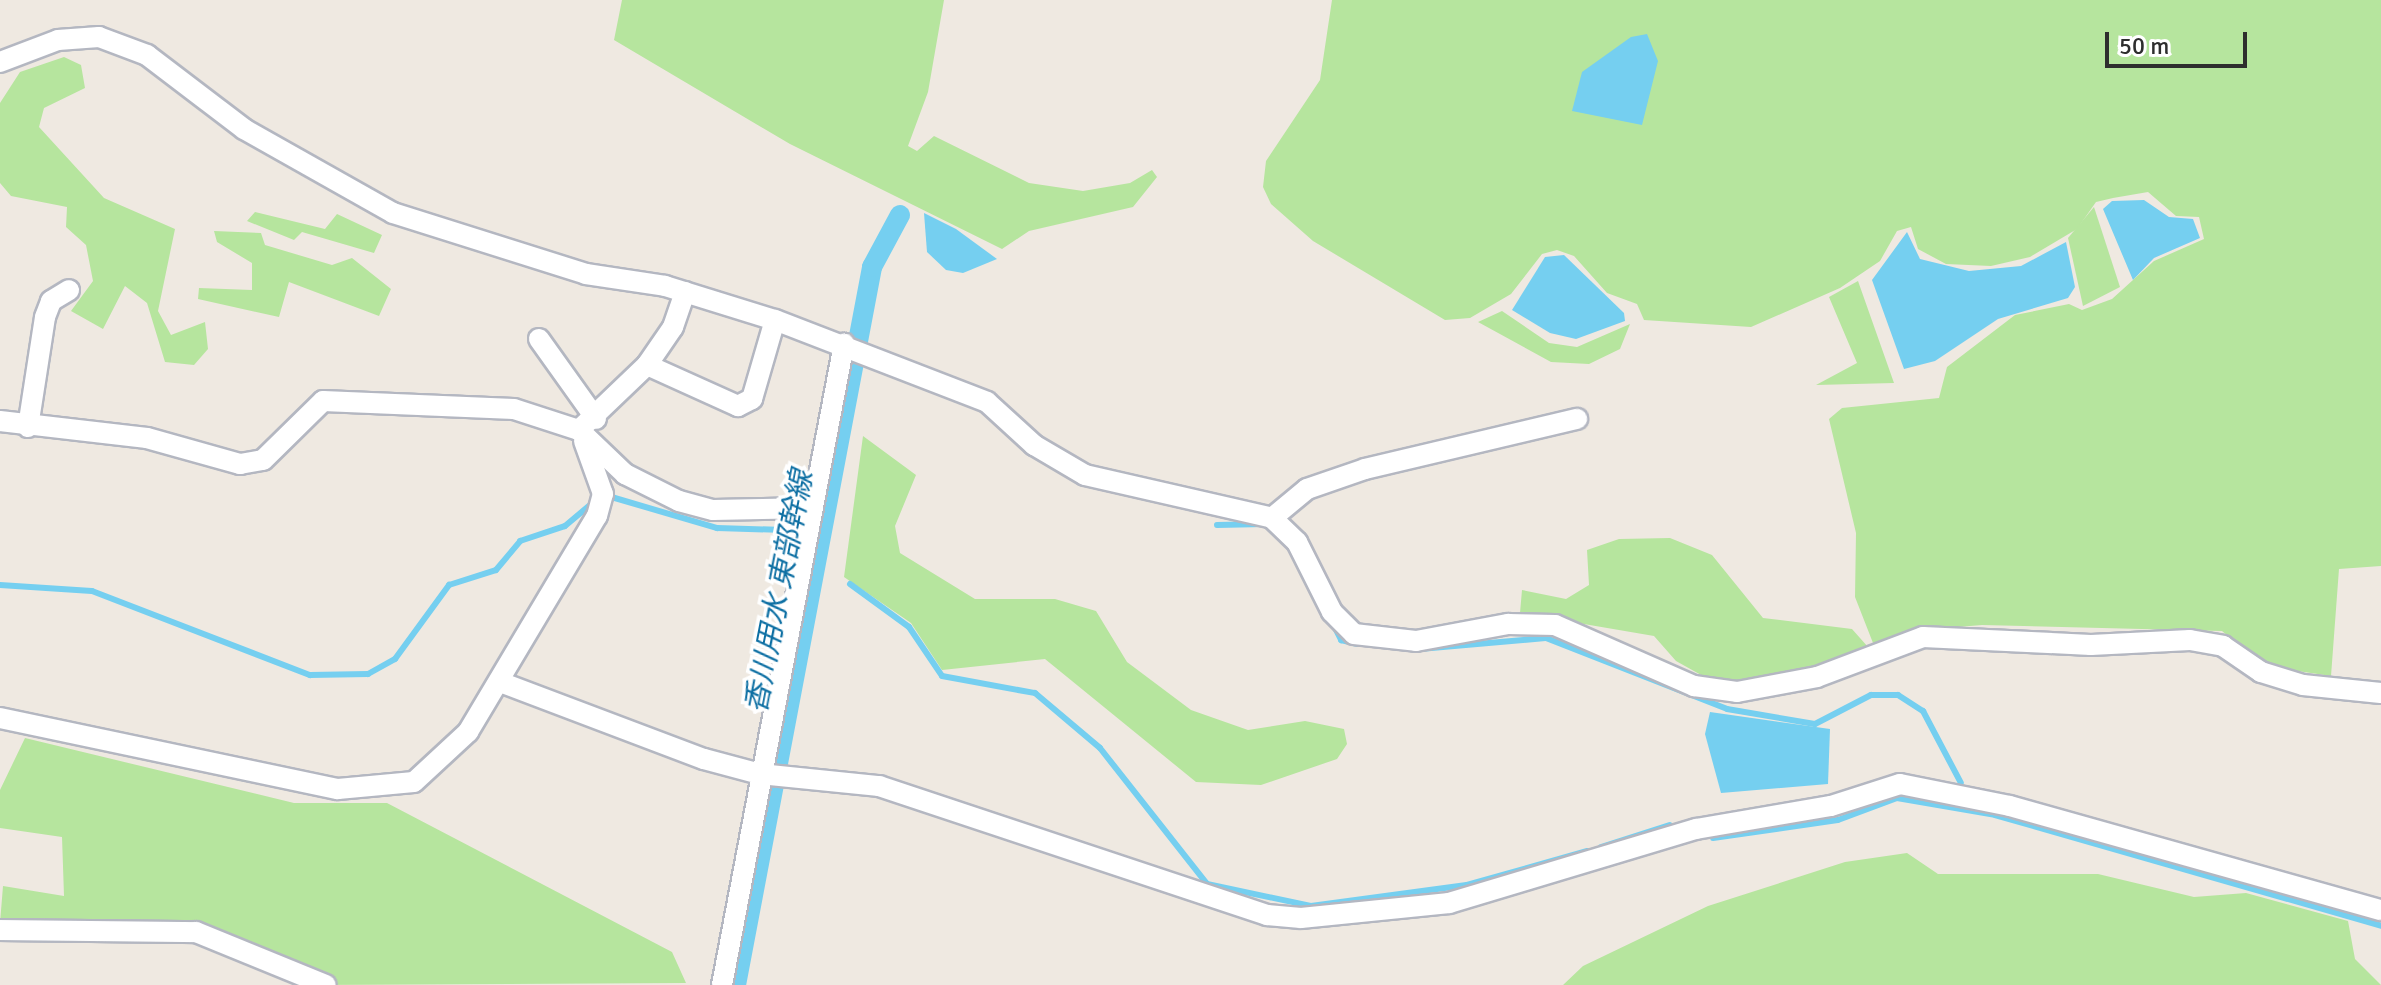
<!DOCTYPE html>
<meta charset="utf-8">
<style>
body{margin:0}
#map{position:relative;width:2381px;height:985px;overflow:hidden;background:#efe9e1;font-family:Signika,"Noto Sans JP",sans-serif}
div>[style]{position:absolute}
.green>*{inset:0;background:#b6e59e}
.water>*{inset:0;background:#75cff0}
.stream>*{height:6px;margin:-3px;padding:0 3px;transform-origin:3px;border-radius:3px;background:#75cff0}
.canal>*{height:20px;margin:-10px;padding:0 10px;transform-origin:10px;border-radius:10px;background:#75cff0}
.roads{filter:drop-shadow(2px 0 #b4b7c1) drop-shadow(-2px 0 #b4b7c1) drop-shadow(0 2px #b4b7c1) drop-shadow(0 -2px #b4b7c1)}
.street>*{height:20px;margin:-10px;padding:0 10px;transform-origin:10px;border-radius:10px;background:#fff}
span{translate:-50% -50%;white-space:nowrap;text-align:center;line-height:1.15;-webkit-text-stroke:7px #fff;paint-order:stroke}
.water-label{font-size:30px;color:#0d6fa3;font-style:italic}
.scale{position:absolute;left:2105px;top:32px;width:142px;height:36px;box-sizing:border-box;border:4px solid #2e2e2e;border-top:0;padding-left:10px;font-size:24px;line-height:28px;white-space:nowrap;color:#2e2e2e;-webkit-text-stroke:6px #fff;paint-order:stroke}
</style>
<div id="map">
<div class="green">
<div style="clip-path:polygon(622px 0,944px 0,928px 92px,908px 146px,917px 151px,934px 136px,1029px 183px,1083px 191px,1130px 183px,1152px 170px,1157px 177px,1133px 207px,1029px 231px,1002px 249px,790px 144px,614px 40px)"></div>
<div style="clip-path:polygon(1332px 0,2381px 0,2381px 566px,2339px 569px,2331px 676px,2264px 666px,2222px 631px,1982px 625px,1910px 631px,1873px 643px,1855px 597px,1856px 533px,1829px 419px,1842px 408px,1939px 398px,1947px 367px,2015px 315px,2069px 304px,2082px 310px,2112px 299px,2154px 261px,2204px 239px,2199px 217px,2176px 216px,2148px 192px,2113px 198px,2096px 202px,2077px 229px,2030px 257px,1991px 266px,1946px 264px,1918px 249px,1911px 227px,1897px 231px,1880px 261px,1840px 288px,1751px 327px,1644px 320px,1637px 304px,1607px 293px,1574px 256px,1557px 250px,1542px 254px,1511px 294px,1470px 318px,1445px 320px,1313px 241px,1271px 204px,1263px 187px,1266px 161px,1320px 80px)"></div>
<div style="clip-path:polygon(64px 57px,81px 65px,85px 88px,44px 108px,39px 127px,104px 198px,175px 229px,158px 311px,171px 335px,205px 322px,208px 349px,194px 365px,165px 362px,147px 303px,125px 286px,103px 329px,71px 311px,93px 281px,86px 245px,66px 227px,67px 207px,11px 196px,0 183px,0 103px,20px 72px)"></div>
<div style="clip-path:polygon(2094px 207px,2120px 287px,2083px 306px,2068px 238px)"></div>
<div style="clip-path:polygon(255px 212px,325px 229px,337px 214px,382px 235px,374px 253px,302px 232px,294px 240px,247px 221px)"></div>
<div style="clip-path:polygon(214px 231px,261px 233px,265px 245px,332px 265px,352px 258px,391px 289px,379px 316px,289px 282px,279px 317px,198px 299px,199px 288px,252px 290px,252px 263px,217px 242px)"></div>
<div style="clip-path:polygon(1858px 281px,1894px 383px,1816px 385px,1857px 363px,1829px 297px)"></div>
<div style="clip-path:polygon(1502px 311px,1549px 343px,1577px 347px,1630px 324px,1620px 349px,1589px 364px,1551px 362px,1478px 322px)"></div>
<div style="clip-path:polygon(863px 436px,916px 475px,895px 526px,900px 553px,975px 599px,1055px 599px,1096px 611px,1127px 662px,1191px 710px,1248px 730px,1305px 721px,1344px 729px,1347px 744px,1337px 759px,1261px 785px,1196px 782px,1045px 659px,942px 670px,911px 623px,844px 577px)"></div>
<div style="clip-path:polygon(1670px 538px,1712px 555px,1763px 618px,1852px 629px,1868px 647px,1835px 662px,1719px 685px,1676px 661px,1654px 636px,1520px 613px,1522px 590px,1566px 599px,1589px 585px,1587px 550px,1619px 539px)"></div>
<div style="clip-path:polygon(25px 738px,294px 803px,387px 803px,672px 952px,686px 983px,309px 985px,209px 945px,0 923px,3px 886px,64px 896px,62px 837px,0 828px,0 790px)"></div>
<div style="clip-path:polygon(1907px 853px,1938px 874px,2098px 874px,2194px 897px,2246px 893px,2348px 921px,2355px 959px,2381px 985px,1563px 985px,1583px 966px,1708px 906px,1845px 862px)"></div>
</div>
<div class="water">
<div style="clip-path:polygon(1647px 34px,1658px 61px,1642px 125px,1572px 111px,1582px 72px,1631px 37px)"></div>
<div style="clip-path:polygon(2144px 200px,2169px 217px,2193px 219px,2200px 238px,2154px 258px,2133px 280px,2103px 209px,2112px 201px)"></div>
<div style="clip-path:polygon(924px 213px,956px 229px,997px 259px,963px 273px,946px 270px,927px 252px)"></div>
<div style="clip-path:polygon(1907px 232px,1920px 259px,1969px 271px,2021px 266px,2066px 242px,2075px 287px,2068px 298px,1998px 319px,1935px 361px,1904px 369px,1872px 280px)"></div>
<div style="clip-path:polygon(1564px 255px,1624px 313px,1625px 321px,1576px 339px,1550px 333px,1512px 310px,1545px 257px)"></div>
<div style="clip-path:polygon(1710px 712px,1830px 729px,1828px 784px,1721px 793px,1705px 734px)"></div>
</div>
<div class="stream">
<div style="left:608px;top:496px;width:114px;rotate:16.4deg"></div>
<div style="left:717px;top:528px;width:67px;rotate:1.7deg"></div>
<div style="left:1217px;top:525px;width:47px;rotate:-1.2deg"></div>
<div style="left:850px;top:584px;width:73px;rotate:36.1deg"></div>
<div style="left:909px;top:627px;width:59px;rotate:56deg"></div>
<div style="left:942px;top:676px;width:95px;rotate:10.4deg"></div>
<div style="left:1035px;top:693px;width:85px;rotate:40.2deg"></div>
<div style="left:1100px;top:748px;width:173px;rotate:51.8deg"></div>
<div style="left:1207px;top:884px;width:106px;rotate:11.9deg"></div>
<div style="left:1311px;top:906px;width:157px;rotate:-7.7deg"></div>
<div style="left:1467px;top:885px;width:125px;rotate:-15.8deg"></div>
<div style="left:0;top:585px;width:92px;rotate:3.7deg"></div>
<div style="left:92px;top:591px;width:234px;rotate:21.1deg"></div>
<div style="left:310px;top:675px;width:58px;rotate:-1deg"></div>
<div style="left:368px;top:674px;width:31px;rotate:-29deg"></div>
<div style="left:395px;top:659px;width:92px;rotate:-53.9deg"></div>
<div style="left:449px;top:585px;width:49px;rotate:-17.7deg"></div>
<div style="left:496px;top:570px;width:38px;rotate:-50deg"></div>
<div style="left:520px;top:541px;width:47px;rotate:-18.4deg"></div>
<div style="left:565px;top:526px;width:38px;rotate:-40deg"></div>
<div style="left:1334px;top:626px;width:16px;rotate:63deg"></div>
<div style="left:1341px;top:640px;width:16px;rotate:14deg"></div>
<div style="left:1420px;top:649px;width:126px;rotate:-5deg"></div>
<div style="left:1546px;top:638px;width:194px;rotate:21.4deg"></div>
<div style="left:1727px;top:709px;width:89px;rotate:9.7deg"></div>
<div style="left:1815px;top:724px;width:63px;rotate:-27.4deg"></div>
<div style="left:1871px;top:695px;width:27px"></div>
<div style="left:1898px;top:695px;width:30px;rotate:33deg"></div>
<div style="left:1923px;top:711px;width:81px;rotate:62.2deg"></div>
<div style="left:1713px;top:838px;width:126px;rotate:-8.2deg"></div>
<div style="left:1838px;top:820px;width:63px;rotate:-20.4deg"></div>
<div style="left:1897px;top:798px;width:99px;rotate:9.8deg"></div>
<div style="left:1995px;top:815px;width:402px;rotate:16deg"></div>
<div style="left:1601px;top:847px;width:72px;rotate:-17.7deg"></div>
</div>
<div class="canal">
<div style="left:736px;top:985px;width:731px;rotate:-79.27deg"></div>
<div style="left:872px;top:267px;width:59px;rotate:-61.7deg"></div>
</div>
<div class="roads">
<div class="street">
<div style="left:0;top:62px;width:62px;rotate:-20.8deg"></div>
<div style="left:58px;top:40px;width:41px;rotate:-4.2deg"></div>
<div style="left:99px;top:37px;width:51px;rotate:20.6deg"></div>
<div style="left:147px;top:55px;width:122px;rotate:37.3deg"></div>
<div style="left:244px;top:129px;width:171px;rotate:29.4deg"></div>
<div style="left:393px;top:213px;width:202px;rotate:17.5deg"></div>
<div style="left:586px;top:274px;width:80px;rotate:8.6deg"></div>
<div style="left:665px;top:286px;width:115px;rotate:17.2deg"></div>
<div style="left:775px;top:320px;width:227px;rotate:21.1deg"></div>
<div style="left:987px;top:402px;width:64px;rotate:42.5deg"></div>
<div style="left:1034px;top:445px;width:59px;rotate:30.5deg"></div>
<div style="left:1085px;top:475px;width:192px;rotate:12.9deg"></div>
<div style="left:1272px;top:518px;width:35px;rotate:44deg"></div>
<div style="left:1297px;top:542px;width:78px;rotate:63.4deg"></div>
<div style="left:1332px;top:612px;width:31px;rotate:45deg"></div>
<div style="left:1354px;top:634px;width:62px;rotate:6.4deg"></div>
<div style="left:1416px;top:641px;width:94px;rotate:-10.5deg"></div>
<div style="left:1508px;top:624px;width:47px;rotate:1.2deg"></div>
<div style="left:1555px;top:625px;width:152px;rotate:23.7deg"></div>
<div style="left:1694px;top:686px;width:43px;rotate:7.9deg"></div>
<div style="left:1737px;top:692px;width:81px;rotate:-10.6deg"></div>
<div style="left:1817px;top:677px;width:113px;rotate:-20.7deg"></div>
<div style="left:1923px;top:637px;width:168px;rotate:2.7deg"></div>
<div style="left:2091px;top:645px;width:99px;rotate:-2.9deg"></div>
<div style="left:2190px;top:640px;width:34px;rotate:10deg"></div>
<div style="left:2223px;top:646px;width:46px;rotate:34.4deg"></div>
<div style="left:2261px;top:672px;width:44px;rotate:17.2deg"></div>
<div style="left:2303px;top:685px;width:78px;rotate:5.9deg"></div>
<div style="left:539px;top:339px;width:98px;rotate:54.5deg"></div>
<div style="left:647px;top:365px;width:100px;rotate:24.3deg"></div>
<div style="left:738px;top:406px;width:16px;rotate:-27deg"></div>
<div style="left:752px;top:399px;width:82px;rotate:-73.8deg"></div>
<div style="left:0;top:421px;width:148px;rotate:6.6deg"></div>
<div style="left:147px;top:438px;width:97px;rotate:15.6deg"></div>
<div style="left:240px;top:464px;width:23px;rotate:-10deg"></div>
<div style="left:263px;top:460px;width:84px;rotate:-44.5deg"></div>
<div style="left:323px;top:401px;width:191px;rotate:2.4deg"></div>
<div style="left:514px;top:409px;width:68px;rotate:17.9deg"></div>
<div style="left:579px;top:430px;width:64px;rotate:43.7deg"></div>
<div style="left:625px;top:474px;width:60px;rotate:26.6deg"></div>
<div style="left:679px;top:501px;width:35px;rotate:15deg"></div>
<div style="left:713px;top:510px;width:99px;rotate:-1.2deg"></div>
<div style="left:28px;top:427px;width:111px;rotate:-81.2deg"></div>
<div style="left:45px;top:317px;width:17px;rotate:-69deg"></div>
<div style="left:51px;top:301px;width:21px;rotate:-31deg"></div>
<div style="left:579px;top:430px;width:94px;rotate:-43.7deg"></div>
<div style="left:647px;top:365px;width:46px;rotate:-55.6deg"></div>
<div style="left:673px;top:327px;width:37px;rotate:-71deg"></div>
<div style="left:1272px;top:518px;width:45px;rotate:-39.6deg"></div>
<div style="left:1307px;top:489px;width:61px;rotate:-19deg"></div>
<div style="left:1365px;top:469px;width:218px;rotate:-13.3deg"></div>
<div style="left:500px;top:682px;width:218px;rotate:20.7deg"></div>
<div style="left:704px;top:759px;width:58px;rotate:15deg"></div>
<div style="left:760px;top:774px;width:120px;rotate:5.8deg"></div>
<div style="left:879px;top:786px;width:409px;rotate:18.4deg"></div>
<div style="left:1267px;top:915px;width:34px;rotate:5deg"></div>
<div style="left:1301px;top:918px;width:149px;rotate:-5.8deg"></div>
<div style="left:1449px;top:903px;width:258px;rotate:-16.7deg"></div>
<div style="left:1696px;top:829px;width:137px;rotate:-9.7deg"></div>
<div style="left:1831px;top:806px;width:72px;rotate:-17.7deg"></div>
<div style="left:1900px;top:784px;width:112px;rotate:11.3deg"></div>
<div style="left:2010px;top:806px;width:385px;rotate:15.7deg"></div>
<div style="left:0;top:718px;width:345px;rotate:11.9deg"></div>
<div style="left:338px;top:789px;width:76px;rotate:-5.3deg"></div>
<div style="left:414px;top:782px;width:74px;rotate:-42.8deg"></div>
<div style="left:468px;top:732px;width:252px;rotate:-59.2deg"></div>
<div style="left:597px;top:516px;width:23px;rotate:-75deg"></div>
<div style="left:603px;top:494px;width:56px;rotate:-109.7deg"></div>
<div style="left:0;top:930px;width:196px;rotate:0.6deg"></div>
<div style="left:196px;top:932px;width:140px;rotate:22.2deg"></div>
<div style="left:722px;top:985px;width:653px;rotate:-79.22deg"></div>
</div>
</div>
<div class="water-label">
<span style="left:780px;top:592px;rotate:-79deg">香川用水 東部幹線</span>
</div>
<div class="scale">50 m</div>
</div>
